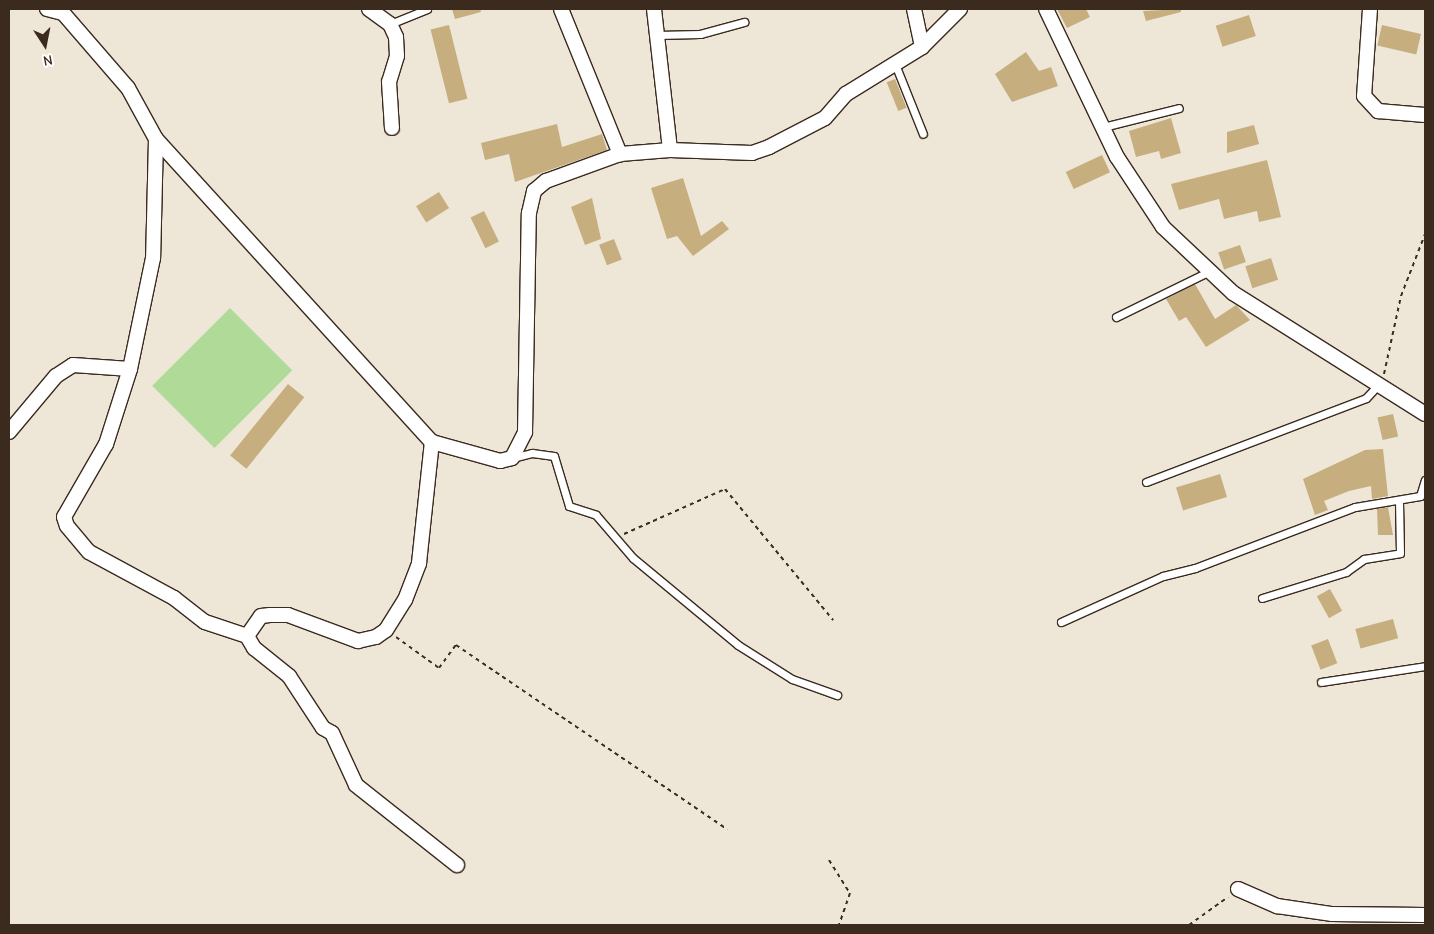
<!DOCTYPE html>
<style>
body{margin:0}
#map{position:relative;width:1434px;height:934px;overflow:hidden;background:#eee7d8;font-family:"Comic Neue",sans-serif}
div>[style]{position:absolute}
.green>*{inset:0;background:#b0da97;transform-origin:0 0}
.building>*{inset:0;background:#c7ae7e;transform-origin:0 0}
.path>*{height:2px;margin-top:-1px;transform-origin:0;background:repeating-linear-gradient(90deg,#3b2a1e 0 4px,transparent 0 8px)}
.roads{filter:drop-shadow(1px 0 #3b2a1e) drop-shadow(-1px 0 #3b2a1e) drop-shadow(0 1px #3b2a1e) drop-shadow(0 -1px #3b2a1e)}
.service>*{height:7px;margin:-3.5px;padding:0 3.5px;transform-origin:3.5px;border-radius:3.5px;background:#fff}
.minor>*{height:14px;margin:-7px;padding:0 7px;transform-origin:7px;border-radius:7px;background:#fff}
span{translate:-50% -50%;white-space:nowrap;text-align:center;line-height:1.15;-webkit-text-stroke:4px #fff;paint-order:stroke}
.frame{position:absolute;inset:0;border:10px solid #3b2a1e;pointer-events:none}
.north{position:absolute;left:20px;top:20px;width:50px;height:50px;-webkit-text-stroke:4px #fff;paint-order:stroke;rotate:169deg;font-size:14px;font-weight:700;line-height:20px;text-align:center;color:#3b2a1e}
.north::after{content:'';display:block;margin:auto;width:18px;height:22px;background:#3b2a1e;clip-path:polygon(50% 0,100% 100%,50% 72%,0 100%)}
</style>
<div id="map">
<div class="green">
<div style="left:230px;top:308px;width:88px;height:110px;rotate:45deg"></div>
</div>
<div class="building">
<div style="clip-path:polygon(452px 9px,480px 9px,481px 12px,455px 19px)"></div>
<div style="clip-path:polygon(1057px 9px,1086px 9px,1090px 17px,1067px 28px)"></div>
<div style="clip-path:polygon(1181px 9px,1181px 12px,1146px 21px,1143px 11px)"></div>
<div style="left:1249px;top:15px;width:22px;height:35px;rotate:72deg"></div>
<div style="left:449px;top:25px;width:76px;height:19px;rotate:76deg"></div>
<div style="left:1382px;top:25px;width:40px;height:21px;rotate:13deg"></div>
<div style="clip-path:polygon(1026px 52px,1039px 71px,1051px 67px,1058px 86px,1012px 102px,995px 74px)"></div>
<div style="left:895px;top:79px;width:31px;height:9px;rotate:68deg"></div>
<div style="clip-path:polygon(1171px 118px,1181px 153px,1161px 159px,1159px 151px,1136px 157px,1129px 131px)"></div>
<div style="clip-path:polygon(557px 124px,562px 147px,602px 134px,607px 150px,515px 182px,509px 154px,485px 160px,481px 143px)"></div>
<div style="clip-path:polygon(1254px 125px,1259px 144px,1227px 153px,1227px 132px)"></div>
<div style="left:1102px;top:155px;width:19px;height:40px;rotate:65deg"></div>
<div style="clip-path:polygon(1267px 160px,1281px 217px,1259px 222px,1257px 211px,1224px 219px,1219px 199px,1179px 210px,1171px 184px)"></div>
<div style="clip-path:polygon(683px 178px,701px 236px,722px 221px,729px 229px,693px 256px,677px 236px,667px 239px,651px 188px)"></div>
<div style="left:439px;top:192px;width:19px;height:27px;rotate:58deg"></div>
<div style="clip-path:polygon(592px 198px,601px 239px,585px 245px,571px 207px)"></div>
<div style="left:484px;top:211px;width:34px;height:15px;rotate:64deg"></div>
<div style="left:614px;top:239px;width:22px;height:16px;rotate:69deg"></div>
<div style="left:1240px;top:245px;width:18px;height:23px;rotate:71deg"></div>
<div style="left:1271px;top:258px;width:23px;height:27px;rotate:72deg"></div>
<div style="clip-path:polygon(1195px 284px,1215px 319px,1236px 305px,1250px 320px,1206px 347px,1186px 317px,1179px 321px,1166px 299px)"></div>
<div style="left:288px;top:384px;width:21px;height:92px;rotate:39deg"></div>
<div style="left:1393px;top:414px;width:23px;height:16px;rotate:77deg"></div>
<div style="clip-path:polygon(1383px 449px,1388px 496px,1372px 499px,1371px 486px,1349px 491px,1324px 501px,1328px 510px,1315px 515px,1303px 479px,1365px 450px)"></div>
<div style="left:1220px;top:474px;width:24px;height:46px;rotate:73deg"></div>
<div style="clip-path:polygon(1388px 507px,1393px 535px,1378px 535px,1377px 509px)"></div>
<div style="left:1330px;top:589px;width:25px;height:15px;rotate:61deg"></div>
<div style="left:1393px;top:619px;width:20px;height:39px;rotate:75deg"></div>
<div style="left:1328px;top:639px;width:26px;height:18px;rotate:69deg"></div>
</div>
<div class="path">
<div style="left:1384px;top:374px;width:80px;rotate:-77.7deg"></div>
<div style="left:1401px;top:296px;width:66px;rotate:-68.8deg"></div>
<div style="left:624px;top:534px;width:111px;rotate:-24deg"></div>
<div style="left:725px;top:489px;width:170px;rotate:50.5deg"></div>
<div style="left:396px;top:637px;width:53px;rotate:35.8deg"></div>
<div style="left:439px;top:668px;width:29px;rotate:-54deg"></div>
<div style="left:456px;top:645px;width:328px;rotate:34.2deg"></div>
<div style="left:829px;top:860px;width:39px;rotate:58deg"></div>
<div style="left:850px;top:893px;width:34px;rotate:109deg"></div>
<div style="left:1189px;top:925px;width:48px;rotate:-35.7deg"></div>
</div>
<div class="roads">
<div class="service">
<div style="left:390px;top:24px;width:40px;rotate:-22deg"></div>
<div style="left:657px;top:35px;width:43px;rotate:-1.3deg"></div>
<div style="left:700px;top:34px;width:46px;rotate:-15.3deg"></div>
<div style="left:895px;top:64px;width:75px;rotate:68.2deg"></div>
<div style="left:1103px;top:127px;width:78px;rotate:-14deg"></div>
<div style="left:1116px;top:317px;width:102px;rotate:-26.1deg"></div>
<div style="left:512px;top:458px;width:21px;rotate:-14deg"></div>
<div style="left:532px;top:453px;width:22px;rotate:8deg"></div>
<div style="left:554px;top:456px;width:52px;rotate:73.3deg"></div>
<div style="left:569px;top:506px;width:28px;rotate:18deg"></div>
<div style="left:596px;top:515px;width:57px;rotate:49.3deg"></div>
<div style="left:633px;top:558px;width:136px;rotate:39.6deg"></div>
<div style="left:738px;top:645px;width:64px;rotate:32.2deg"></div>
<div style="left:792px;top:679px;width:48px;rotate:19.6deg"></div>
<div style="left:1146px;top:482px;width:235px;rotate:-20.9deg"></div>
<div style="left:1366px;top:398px;width:19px;rotate:-47deg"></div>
<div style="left:1262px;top:598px;width:88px;rotate:-17.2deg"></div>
<div style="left:1346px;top:572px;width:22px;rotate:-36deg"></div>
<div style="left:1364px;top:559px;width:36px;rotate:-9deg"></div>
<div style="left:1400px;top:553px;width:50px;rotate:-91.1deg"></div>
<div style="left:1061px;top:622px;width:112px;rotate:-24.3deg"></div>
<div style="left:1163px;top:576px;width:33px;rotate:-14deg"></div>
<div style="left:1195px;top:568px;width:171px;rotate:-20.9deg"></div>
<div style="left:1355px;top:507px;width:66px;rotate:-9.6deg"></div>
<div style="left:1420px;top:496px;width:17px;rotate:-73deg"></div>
<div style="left:1321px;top:682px;width:105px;rotate:-8.7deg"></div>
</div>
<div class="minor">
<div style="left:47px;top:9px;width:16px;rotate:14deg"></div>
<div style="left:63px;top:13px;width:99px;rotate:49.1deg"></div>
<div style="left:128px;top:88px;width:58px;rotate:61.2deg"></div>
<div style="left:156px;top:139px;width:410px;rotate:47.7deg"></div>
<div style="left:432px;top:442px;width:71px;rotate:15.6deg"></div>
<div style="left:500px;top:461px;width:12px;rotate:-14deg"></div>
<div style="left:512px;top:458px;width:29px;rotate:-63deg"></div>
<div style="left:525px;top:432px;width:219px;rotate:-89deg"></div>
<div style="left:529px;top:213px;width:23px;rotate:-77deg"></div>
<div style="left:534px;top:191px;width:16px;rotate:-40deg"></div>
<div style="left:546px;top:181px;width:79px;rotate:-20deg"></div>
<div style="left:620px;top:154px;width:50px;rotate:-4.6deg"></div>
<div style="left:670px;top:150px;width:82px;rotate:2.1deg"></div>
<div style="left:752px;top:153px;width:18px;rotate:-19deg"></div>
<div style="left:769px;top:147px;width:63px;rotate:-27.4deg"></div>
<div style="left:825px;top:118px;width:32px;rotate:-49deg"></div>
<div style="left:846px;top:94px;width:89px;rotate:-31.7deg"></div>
<div style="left:922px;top:47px;width:54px;rotate:-45deg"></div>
<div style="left:369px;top:9px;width:26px;rotate:36deg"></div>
<div style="left:390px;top:24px;width:14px;rotate:65deg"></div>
<div style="left:396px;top:37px;width:19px;rotate:87deg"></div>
<div style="left:397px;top:56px;width:27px;rotate:107deg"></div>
<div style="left:389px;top:82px;width:46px;rotate:86.3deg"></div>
<div style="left:561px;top:9px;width:157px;rotate:67.9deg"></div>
<div style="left:654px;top:9px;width:142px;rotate:83.5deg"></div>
<div style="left:914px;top:9px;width:39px;rotate:78deg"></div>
<div style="left:1046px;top:9px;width:164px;rotate:64.4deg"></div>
<div style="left:1117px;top:157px;width:84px;rotate:56.7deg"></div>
<div style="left:1163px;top:227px;width:96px;rotate:43.3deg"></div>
<div style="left:1233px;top:293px;width:227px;rotate:32.2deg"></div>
<div style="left:1370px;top:9px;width:87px;rotate:93.9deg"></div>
<div style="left:1364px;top:96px;width:21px;rotate:47deg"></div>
<div style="left:1378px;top:111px;width:47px;rotate:4.9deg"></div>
<div style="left:156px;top:139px;width:119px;rotate:91.4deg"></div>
<div style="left:153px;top:258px;width:113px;rotate:101.7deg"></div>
<div style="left:130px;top:369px;width:79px;rotate:107.7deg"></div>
<div style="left:106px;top:444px;width:84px;rotate:119.9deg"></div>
<div style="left:64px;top:517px;width:9px;rotate:72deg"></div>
<div style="left:67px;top:526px;width:34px;rotate:50deg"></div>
<div style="left:89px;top:552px;width:97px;rotate:28.4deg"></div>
<div style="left:174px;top:598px;width:39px;rotate:38deg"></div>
<div style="left:205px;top:622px;width:44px;rotate:18.4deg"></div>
<div style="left:247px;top:636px;width:14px;rotate:60deg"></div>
<div style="left:254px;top:648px;width:45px;rotate:38.7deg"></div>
<div style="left:289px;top:676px;width:62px;rotate:56.8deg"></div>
<div style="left:323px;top:728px;width:10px;rotate:29deg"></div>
<div style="left:332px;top:733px;width:57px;rotate:65.2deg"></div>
<div style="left:356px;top:785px;width:129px;rotate:38.4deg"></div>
<div style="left:9px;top:432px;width:73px;rotate:-50deg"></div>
<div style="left:56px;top:376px;width:20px;rotate:-33deg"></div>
<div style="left:73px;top:365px;width:57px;rotate:4deg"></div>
<div style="left:247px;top:636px;width:24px;rotate:-55deg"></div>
<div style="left:261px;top:616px;width:9px;rotate:-6deg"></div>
<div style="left:270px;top:615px;width:18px"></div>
<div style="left:288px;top:615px;width:75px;rotate:20.4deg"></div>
<div style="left:358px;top:641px;width:18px;rotate:-13deg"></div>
<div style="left:376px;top:637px;width:12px;rotate:-35deg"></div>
<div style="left:386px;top:630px;width:36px;rotate:-58deg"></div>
<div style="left:405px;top:600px;width:40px;rotate:-69deg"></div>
<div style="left:419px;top:563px;width:122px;rotate:-83.9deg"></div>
<div style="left:1238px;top:889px;width:43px;rotate:23.6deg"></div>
<div style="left:1277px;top:906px;width:56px;rotate:8.3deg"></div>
<div style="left:1332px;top:914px;width:93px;rotate:0.6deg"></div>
</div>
</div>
<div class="frame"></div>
<div class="north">N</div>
</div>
